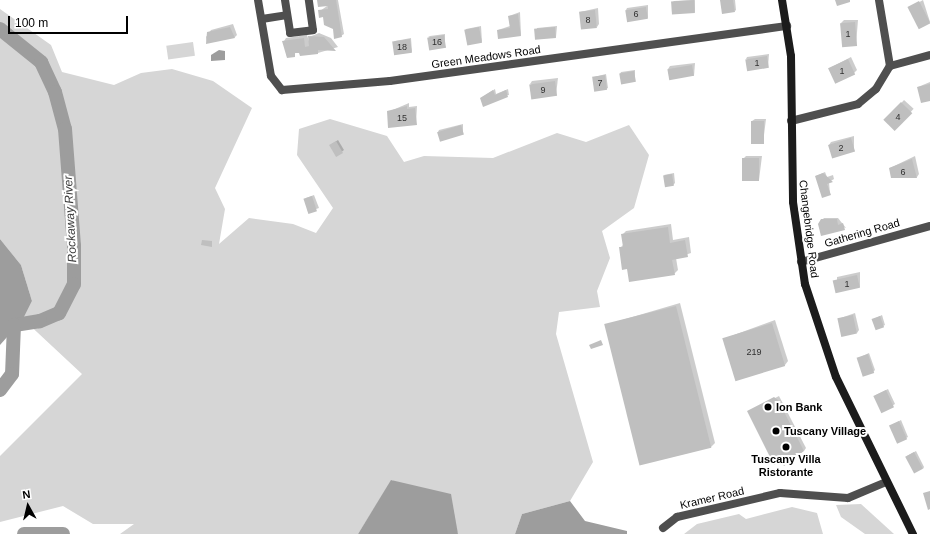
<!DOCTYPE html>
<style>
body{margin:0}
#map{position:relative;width:930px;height:534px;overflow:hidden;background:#fff;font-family:Arial,sans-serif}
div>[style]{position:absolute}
.green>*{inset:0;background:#d6d6d6;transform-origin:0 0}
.water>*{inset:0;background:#9d9d9d}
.shadow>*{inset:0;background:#0003;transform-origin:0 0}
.river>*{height:14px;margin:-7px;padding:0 7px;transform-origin:7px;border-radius:7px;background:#9d9d9d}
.building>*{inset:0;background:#bfbfbf;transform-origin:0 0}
.minor>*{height:8px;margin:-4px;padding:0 4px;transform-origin:4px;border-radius:4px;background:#4f4f4f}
.secondary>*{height:8px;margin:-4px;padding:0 4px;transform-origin:4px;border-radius:4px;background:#1c1c1c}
.dots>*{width:11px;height:11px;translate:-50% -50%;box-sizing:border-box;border:2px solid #fff;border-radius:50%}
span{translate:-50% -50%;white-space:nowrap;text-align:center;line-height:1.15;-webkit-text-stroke:4px #fff;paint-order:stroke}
.number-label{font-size:9px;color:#303030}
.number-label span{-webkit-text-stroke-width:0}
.street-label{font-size:11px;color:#000}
.poi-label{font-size:11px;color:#000;font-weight:700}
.left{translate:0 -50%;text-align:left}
.water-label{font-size:12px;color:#3e3e3e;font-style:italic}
.north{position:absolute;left:8px;top:486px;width:40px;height:40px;-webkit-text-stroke:3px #fff;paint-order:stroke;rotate:352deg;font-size:11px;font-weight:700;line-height:16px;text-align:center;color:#000}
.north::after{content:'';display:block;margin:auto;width:14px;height:18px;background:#000;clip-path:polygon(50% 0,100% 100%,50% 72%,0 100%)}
.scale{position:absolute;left:8px;top:16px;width:120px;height:18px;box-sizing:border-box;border:2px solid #000;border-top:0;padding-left:5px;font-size:12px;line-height:14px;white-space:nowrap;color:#000;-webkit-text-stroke:3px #fff;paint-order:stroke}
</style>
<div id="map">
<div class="green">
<div style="clip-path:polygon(0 9px,51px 45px,62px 72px,114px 85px,141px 73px,172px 69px,213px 81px,252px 108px,215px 188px,225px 209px,219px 244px,249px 218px,293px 224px,316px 233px,333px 208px,297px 155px,299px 129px,330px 119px,387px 136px,404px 162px,424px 156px,493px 158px,557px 133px,586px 142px,629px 125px,649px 155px,634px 208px,602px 231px,610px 258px,597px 291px,600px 307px,559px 312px,556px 334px,593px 462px,570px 501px,522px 514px,515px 534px,458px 534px,456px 529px,392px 480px,358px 534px,120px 534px,134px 524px,93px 524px,63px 506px,0 522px,0 456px,82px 374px,23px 319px,32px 301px,21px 265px,0 239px)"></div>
<div style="left:193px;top:42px;width:14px;height:27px;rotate:82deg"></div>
<div style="clip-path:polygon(861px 504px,894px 534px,865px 534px,841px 517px,836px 505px)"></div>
<div style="clip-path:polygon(792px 507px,817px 513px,823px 534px,684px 534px,697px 524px,739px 514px,746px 519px)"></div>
</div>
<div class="water">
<div style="clip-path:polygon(219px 50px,225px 51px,225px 60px,211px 61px,211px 55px)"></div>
<div style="clip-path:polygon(0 239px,21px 265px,32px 301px,23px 319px,0 345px)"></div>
<div style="clip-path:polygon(391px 480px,451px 494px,458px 534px,358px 534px)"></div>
<div style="clip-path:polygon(570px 501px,585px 521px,627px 531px,627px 534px,515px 534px,522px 514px)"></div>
</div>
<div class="shadow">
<div style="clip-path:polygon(320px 0,338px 0,344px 34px,341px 36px,320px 11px,327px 6px)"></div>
<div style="clip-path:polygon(695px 0,695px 12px,672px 3px,674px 1px)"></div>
<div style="clip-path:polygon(721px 0,735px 0,736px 10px,735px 11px)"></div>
<div style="clip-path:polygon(923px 0,930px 22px,920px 28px,909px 8px)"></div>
<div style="clip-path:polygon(648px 5px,648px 18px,626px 10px,627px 8px)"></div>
<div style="clip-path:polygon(598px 8px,599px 24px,597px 27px,580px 12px)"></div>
<div style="clip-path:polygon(520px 12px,521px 35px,498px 30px,510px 26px,509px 16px)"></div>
<div style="clip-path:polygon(844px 20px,858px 20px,856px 45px,841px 23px)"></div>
<div style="clip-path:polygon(233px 24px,237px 35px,235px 37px,207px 43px,206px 37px,211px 30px)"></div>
<div style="clip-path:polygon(481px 26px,482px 42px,465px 31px,466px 29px)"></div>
<div style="clip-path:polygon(557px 26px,556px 37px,536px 39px,537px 28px)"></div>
<div style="clip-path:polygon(319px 33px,331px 38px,338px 47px,318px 53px,300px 51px,287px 57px,284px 41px,286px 38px,307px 35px,310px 44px,309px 37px)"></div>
<div style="clip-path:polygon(445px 34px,445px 47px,428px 37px,430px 36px)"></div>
<div style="clip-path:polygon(411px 38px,412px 52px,394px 42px,395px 41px)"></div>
<div style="clip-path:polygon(769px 54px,768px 67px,746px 59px,747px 57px)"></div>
<div style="clip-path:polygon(851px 57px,857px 70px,854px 73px,830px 68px)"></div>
<div style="clip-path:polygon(695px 63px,694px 76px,668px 69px,670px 66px)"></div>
<div style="clip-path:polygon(635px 70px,635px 81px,620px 74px,621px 72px)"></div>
<div style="clip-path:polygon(606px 74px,608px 88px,606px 89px,594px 77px)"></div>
<div style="clip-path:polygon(558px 78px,556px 95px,530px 84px,532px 81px)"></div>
<div style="clip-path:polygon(930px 82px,930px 100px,918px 87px)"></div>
<div style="clip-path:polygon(495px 89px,496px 94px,508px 89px,509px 95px,481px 98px)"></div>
<div style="left:904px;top:100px;width:13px;height:28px;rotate:42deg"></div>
<div style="clip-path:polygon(409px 103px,409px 107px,417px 106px,416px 124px,388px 112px)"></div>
<div style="clip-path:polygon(755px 119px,766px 119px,763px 143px,752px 121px)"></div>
<div style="clip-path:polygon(463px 124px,463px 134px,438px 132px,439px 130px)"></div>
<div style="clip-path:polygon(854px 136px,854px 151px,829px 145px,831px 142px)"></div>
<div style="clip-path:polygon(338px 140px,344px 150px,337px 155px,332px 144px)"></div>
<div style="clip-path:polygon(746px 156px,762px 156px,759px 180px,743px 159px)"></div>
<div style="clip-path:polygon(915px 156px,919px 174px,917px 177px,890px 168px)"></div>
<div style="clip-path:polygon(825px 172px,827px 177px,833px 175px,834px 179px,829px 182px,830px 194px,816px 176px)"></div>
<div style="clip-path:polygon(674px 173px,675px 183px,673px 185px,664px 175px)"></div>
<div style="clip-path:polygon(314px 195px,319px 208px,308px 212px,306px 198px)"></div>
<div style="clip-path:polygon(824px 218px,838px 218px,846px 228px,822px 220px)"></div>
<div style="clip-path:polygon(671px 224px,673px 240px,689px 237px,691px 253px,676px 258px,678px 270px,674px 274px,628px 268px,620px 248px,624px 244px,623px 234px,626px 231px)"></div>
<div style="clip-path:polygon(860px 272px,860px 287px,837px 292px,837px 277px)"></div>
<div style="clip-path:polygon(680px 303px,715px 443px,711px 447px,605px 325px)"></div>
<div style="clip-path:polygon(855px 313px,859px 330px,857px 333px,838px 319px)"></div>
<div style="clip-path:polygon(882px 315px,885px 325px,883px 326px,872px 320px)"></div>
<div style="clip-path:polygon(775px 320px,788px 361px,785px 365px,723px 339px)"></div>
<div style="clip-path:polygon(869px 353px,875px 370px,873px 372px,858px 358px)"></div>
<div style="clip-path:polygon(888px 389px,895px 404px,882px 412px,876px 395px)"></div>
<div style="clip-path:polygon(779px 396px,806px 448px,804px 451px,748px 412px)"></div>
<div style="clip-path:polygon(901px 420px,908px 437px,906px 438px,890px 426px)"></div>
<div style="clip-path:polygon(916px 451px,924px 467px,923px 469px,907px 456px)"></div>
</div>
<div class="river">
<div style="left:0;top:29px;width:53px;rotate:38.8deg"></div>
<div style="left:41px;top:62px;width:33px;rotate:65deg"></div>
<div style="left:55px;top:92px;width:38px;rotate:75deg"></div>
<div style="left:65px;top:129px;width:117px;rotate:85.6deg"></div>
<div style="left:74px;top:246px;width:38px;rotate:90deg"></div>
<div style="left:74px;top:284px;width:33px;rotate:117deg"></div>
<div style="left:59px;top:313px;width:21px;rotate:157deg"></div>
<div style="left:40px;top:321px;width:26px;rotate:171deg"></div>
<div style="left:14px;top:325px;width:49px;rotate:92.3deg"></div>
<div style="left:12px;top:374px;width:20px;rotate:127deg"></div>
<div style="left:24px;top:534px;width:39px"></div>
</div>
<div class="building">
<div style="clip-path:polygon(317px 0,336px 0,342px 37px,334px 39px,333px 29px,324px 25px,323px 17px,319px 18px,318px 10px,328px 9px,328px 6px,318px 7px)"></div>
<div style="left:694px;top:0;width:13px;height:23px;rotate:86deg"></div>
<div style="clip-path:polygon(720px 0,733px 0,735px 12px,722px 14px)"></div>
<div style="clip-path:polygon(835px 0,850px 0,850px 2px,837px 6px)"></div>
<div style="left:919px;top:1px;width:25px;height:13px;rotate:63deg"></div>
<div style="left:646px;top:7px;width:12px;height:21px;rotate:81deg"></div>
<div style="left:595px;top:10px;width:18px;height:16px;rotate:84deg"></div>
<div style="clip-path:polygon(518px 14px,521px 36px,498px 39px,497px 30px,510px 28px,508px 16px)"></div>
<div style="left:855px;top:22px;width:24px;height:15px;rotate:85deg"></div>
<div style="clip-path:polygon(230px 27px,235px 38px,206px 44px,207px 32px)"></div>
<div style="left:479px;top:27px;width:16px;height:15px;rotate:79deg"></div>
<div style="left:555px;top:27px;width:11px;height:21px;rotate:85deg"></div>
<div style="left:444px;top:35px;width:13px;height:17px;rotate:81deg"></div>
<div style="clip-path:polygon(308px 36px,324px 37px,336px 51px,318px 50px,318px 54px,300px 56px,299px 53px,295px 53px,295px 57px,287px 58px,282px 41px,304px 38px,305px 47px,309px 46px)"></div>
<div style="left:410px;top:39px;width:14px;height:18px;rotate:82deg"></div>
<div style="left:767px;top:56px;width:12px;height:22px;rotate:81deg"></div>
<div style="left:848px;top:59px;width:17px;height:22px;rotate:65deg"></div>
<div style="left:692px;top:65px;width:11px;height:25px;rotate:80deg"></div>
<div style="left:634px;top:71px;width:11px;height:15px;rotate:80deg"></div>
<div style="left:605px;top:75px;width:15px;height:13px;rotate:82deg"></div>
<div style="left:555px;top:81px;width:15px;height:26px;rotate:82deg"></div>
<div style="clip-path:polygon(930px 84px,930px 101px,921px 103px,917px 87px)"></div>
<div style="clip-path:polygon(493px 90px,495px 95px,506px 90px,508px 97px,483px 107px,480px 98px)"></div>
<div style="left:901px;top:102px;width:16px;height:25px;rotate:45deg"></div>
<div style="clip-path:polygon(407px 106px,407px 109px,415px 108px,417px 125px,388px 128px,387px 111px)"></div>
<div style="left:751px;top:121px;width:13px;height:23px"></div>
<div style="left:461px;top:125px;width:10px;height:25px;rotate:73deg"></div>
<div style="left:851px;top:138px;width:14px;height:24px;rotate:73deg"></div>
<div style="left:336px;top:141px;width:14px;height:8px;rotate:60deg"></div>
<div style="left:742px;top:158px;width:17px;height:23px"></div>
<div style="clip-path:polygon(912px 159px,917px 178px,891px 178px,889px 168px)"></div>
<div style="clip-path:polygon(823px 173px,833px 182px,827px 184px,831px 195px,822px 198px,815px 176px)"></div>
<div style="left:672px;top:174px;width:12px;height:9px;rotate:81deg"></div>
<div style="left:312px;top:196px;width:16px;height:9px;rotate:72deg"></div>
<div style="clip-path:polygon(821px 219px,837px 219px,838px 225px,843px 223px,845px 230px,821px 236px,818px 224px)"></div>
<div style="clip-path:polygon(668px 227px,670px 243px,685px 240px,688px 257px,672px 260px,675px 275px,629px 282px,627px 269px,622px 270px,619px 247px,623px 247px,621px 234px)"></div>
<div style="clip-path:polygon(202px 240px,212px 241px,212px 247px,201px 245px)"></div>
<div style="left:857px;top:275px;width:13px;height:25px;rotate:77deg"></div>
<div style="left:676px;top:306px;width:146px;height:74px;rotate:76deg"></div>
<div style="left:853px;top:315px;width:19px;height:16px;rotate:78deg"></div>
<div style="left:880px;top:316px;width:12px;height:9px;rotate:70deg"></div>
<div style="left:772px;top:323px;width:45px;height:52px;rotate:73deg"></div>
<div style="clip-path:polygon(601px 340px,603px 345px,591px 349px,589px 345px)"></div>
<div style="left:868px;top:354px;width:20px;height:12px;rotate:72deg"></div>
<div style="left:886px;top:390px;width:19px;height:14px;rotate:65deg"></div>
<div style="clip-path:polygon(774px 397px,778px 400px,804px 451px,784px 466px,781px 461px,774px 465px,747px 411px)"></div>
<div style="left:899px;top:421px;width:20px;height:11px;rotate:66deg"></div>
<div style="left:914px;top:452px;width:19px;height:10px;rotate:62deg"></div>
<div style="clip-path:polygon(930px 491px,930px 509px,928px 510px,923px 493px)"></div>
</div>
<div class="minor">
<div style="left:258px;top:0;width:77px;rotate:80.3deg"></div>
<div style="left:271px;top:76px;width:18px;rotate:52deg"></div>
<div style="left:282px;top:90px;width:108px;rotate:-4.8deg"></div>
<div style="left:390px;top:81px;width:401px;rotate:-7.9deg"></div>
<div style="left:285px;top:0;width:33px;rotate:81deg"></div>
<div style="left:290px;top:33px;width:23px;rotate:-7deg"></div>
<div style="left:313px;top:30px;width:30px;rotate:-98deg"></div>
<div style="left:262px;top:19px;width:25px;rotate:-9deg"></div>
<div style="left:890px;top:66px;width:41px;rotate:-15.4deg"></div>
<div style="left:791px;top:121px;width:69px;rotate:-14.2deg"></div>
<div style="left:858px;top:104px;width:23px;rotate:-40deg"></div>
<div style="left:876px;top:89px;width:27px;rotate:-59deg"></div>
<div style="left:890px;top:66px;width:67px;rotate:-99.5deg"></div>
<div style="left:801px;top:262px;width:134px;rotate:-15.6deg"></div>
<div style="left:663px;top:528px;width:18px;rotate:-38deg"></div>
<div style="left:677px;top:517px;width:106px;rotate:-13.1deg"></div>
<div style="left:780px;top:493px;width:68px;rotate:4.2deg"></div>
<div style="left:848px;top:498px;width:41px;rotate:-22.8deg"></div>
</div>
<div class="secondary">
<div style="left:782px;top:0;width:57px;rotate:80.9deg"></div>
<div style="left:791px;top:56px;width:146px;rotate:89.2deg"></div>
<div style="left:793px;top:202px;width:83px;rotate:81.7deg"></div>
<div style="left:805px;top:284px;width:98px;rotate:71.6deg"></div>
<div style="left:836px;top:377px;width:175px;rotate:63.9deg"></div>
</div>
<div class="dots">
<div style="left:768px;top:407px;background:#000"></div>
<div style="left:776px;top:431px;background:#000"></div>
<div style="left:786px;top:447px;background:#000"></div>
</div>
<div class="number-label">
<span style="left:636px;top:14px">6</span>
<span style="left:588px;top:20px">8</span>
<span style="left:848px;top:34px">1</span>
<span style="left:437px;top:42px">16</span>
<span style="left:402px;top:47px">18</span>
<span style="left:757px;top:63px">1</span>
<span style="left:842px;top:71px">1</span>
<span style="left:600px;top:83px">7</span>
<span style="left:543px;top:90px">9</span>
<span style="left:898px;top:117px">4</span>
<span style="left:402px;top:118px">15</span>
<span style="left:841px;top:148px">2</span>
<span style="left:903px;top:172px">6</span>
<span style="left:847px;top:284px">1</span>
<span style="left:754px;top:352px">219</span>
</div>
<div class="street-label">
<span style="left:486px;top:57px;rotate:-8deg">Green Meadows Road</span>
<span style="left:809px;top:229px;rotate:83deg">Changebridge Road</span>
<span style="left:862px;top:233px;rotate:-16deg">Gathering Road</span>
<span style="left:712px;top:498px;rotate:-13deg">Kramer Road</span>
</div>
<div class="poi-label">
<span class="left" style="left:776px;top:407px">Ion Bank</span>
<span class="left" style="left:784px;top:431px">Tuscany Village</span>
<span style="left:786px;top:466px">Tuscany Villa<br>Ristorante</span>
</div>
<div class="water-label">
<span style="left:71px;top:219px;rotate:-93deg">Rockaway River</span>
</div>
<div class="north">N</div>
<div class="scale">100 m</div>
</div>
